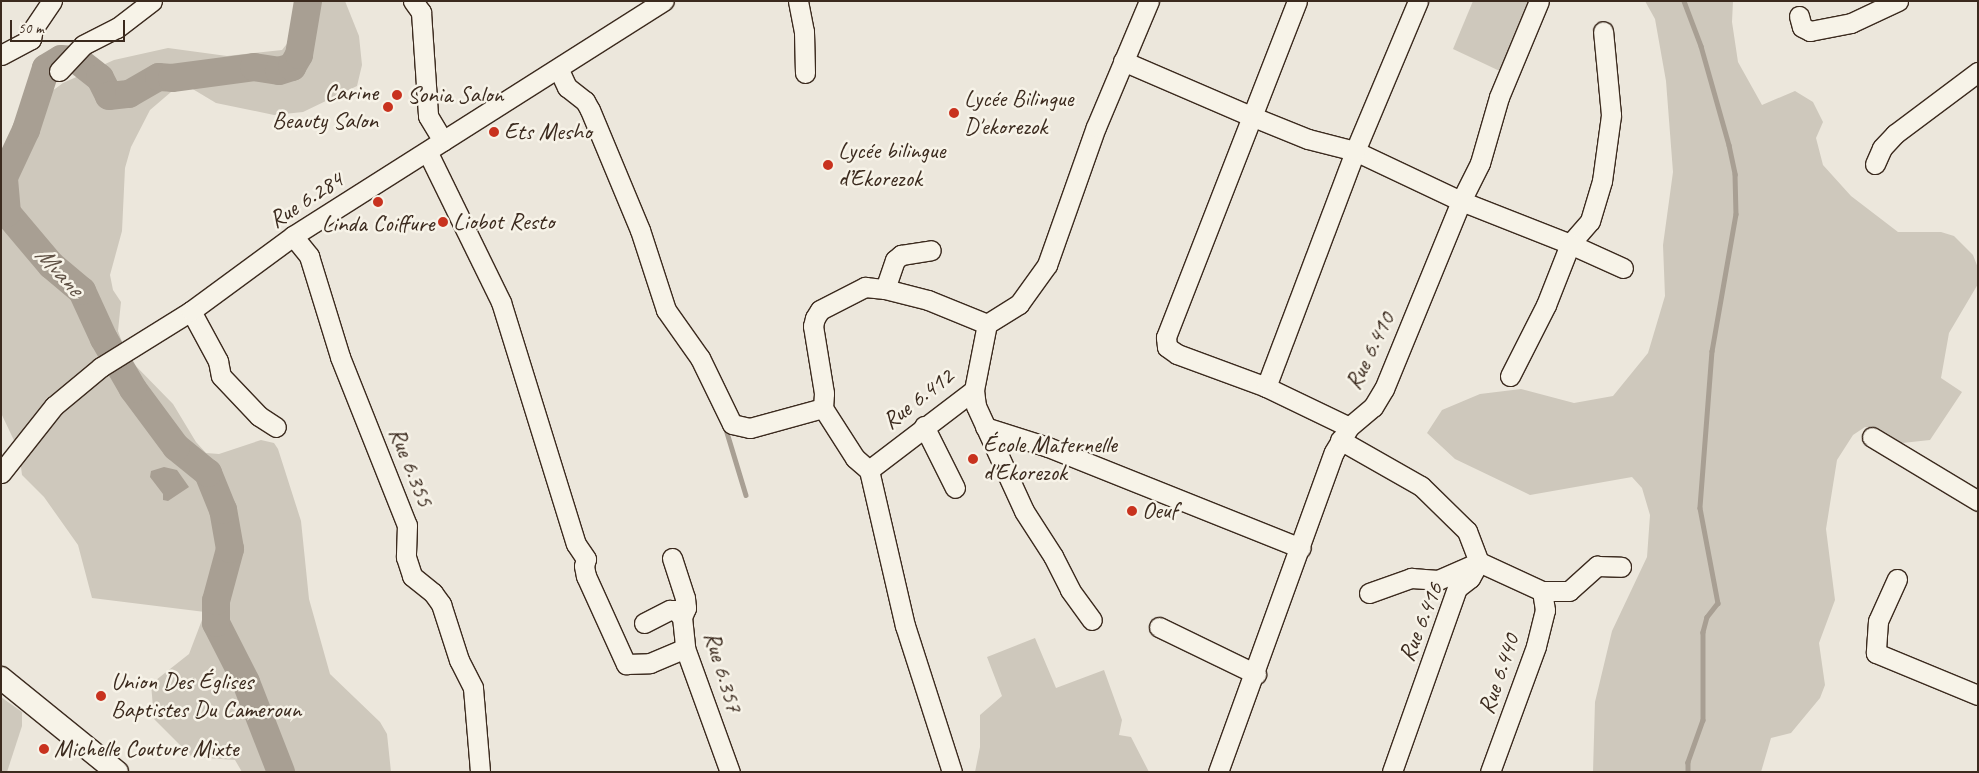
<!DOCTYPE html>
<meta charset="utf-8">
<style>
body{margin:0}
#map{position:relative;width:1979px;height:773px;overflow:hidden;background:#ece7dc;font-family:Caveat,sans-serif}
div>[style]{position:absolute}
.green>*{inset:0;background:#cec8bc}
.water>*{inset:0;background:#a89f93}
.stream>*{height:4.5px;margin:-2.25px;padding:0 2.25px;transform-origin:2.25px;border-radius:2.25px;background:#a89f93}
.river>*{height:28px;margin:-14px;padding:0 14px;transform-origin:14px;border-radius:14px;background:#a89f93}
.roads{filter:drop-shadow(1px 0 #3b2a1e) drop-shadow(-1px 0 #3b2a1e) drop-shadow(0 1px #3b2a1e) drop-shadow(0 -1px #3b2a1e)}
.minor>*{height:19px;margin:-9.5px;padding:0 9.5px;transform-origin:9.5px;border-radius:9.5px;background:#f7f3e8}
.major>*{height:22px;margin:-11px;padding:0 11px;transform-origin:11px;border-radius:11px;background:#f7f3e8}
.dots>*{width:14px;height:14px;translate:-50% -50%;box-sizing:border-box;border:2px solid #f7f3e8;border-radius:50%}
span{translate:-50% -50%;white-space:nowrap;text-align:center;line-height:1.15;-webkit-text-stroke:5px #f7f3e8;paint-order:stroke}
.poi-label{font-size:24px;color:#3b2a1e}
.right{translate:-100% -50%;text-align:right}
.left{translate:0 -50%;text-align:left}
.street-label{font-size:24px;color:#3b2a1e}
.water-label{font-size:25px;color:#615347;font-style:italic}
.frame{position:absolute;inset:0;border:2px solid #3b2a1e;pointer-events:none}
.scale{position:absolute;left:10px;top:20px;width:115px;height:22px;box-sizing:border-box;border:2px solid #3b2a1e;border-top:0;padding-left:6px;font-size:15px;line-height:18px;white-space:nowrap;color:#3b2a1e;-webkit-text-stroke:4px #f7f3e8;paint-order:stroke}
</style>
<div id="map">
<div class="green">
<div style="clip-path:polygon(300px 1px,345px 1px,359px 36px,362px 65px,357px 86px,303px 112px,274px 115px,216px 103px,191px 88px,178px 86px,150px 110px,131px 147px,125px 168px,122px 231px,110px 275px,113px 290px,121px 302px,118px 331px,128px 358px,173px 404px,196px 442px,206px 453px,219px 454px,261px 440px,274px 443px,278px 449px,301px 521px,309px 599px,330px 674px,380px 722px,387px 734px,391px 772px,242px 772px,235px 760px,192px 757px,154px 719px,151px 684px,189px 654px,205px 612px,92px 598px,78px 545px,44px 497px,22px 475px,19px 451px,1px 413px,1px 151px,14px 131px,40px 100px,63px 83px,114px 60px,168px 48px,227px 56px,282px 50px,298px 30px)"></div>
<div style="clip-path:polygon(1473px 1px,1532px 1px,1504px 73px,1453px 49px)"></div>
<div style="clip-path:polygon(1645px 1px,1733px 1px,1732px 22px,1738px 62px,1762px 105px,1795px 91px,1813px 102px,1823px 122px,1816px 138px,1823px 165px,1851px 196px,1898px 232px,1941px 232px,1954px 236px,1973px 255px,1978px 268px,1978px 284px,1949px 333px,1941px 378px,1962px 392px,1930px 440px,1902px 443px,1879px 429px,1865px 427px,1853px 435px,1837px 460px,1826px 529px,1835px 600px,1819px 643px,1825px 685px,1820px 698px,1791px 733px,1771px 738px,1761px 772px,1593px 772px,1595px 702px,1612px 631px,1647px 557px,1650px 515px,1642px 488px,1632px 477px,1530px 495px,1455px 459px,1427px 433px,1442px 410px,1480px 394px,1521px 389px,1574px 403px,1613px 396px,1648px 353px,1665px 296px,1663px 245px,1673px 172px,1666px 81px,1655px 19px)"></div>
<div style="clip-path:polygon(1035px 638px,1056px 688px,1104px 670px,1122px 720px,1119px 735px,1131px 737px,1149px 772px,975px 772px,980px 747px,980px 715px,1002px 696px,987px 657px)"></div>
<div style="clip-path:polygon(1px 697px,22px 712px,22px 726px,7px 772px,1px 772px)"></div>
</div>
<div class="water">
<div style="clip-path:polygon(164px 467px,177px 470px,189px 487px,168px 501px,163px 500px,163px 494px,150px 477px,151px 471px)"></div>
</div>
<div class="stream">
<div style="left:1684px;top:1px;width:48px;rotate:69.3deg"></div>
<div style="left:1701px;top:46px;width:103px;rotate:74.2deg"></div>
<div style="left:1729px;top:145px;width:30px;rotate:78deg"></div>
<div style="left:1735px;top:174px;width:40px;rotate:88.6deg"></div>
<div style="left:1736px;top:214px;width:139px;rotate:99.9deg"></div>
<div style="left:1712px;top:351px;width:157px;rotate:94.4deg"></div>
<div style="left:1700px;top:508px;width:97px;rotate:79.3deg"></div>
<div style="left:1718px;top:603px;width:18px;rotate:128deg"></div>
<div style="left:1707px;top:617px;width:16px;rotate:105deg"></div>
<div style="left:1703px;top:632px;width:88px;rotate:90deg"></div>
<div style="left:1703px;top:720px;width:45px;rotate:109.7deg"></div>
<div style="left:1688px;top:762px;width:10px;rotate:90deg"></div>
<div style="left:725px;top:426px;width:72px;rotate:73.1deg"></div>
</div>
<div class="river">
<div style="left:281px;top:772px;width:97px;rotate:-111.3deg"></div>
<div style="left:246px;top:682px;width:66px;rotate:-117deg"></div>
<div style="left:216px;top:623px;width:22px;rotate:-90deg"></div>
<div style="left:216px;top:601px;width:54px;rotate:-74.9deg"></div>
<div style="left:230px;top:549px;width:40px;rotate:-100deg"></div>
<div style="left:223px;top:510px;width:40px;rotate:-112deg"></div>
<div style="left:208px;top:473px;width:41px;rotate:-140.9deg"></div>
<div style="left:176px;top:447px;width:72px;rotate:-126.6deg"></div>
<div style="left:133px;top:389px;width:58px;rotate:-120.1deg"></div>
<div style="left:104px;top:339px;width:53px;rotate:-114.6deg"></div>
<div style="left:82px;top:291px;width:40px;rotate:-140deg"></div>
<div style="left:51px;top:265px;width:68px;rotate:-130.2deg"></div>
<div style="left:7px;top:213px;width:36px;rotate:-95deg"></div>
<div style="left:4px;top:177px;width:52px;rotate:-64.9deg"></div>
<div style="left:26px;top:130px;width:65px;rotate:-72.1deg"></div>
<div style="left:46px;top:68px;width:17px;rotate:-31deg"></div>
<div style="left:61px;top:59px;width:16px;rotate:4deg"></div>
<div style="left:77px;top:60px;width:29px;rotate:38deg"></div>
<div style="left:100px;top:78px;width:20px;rotate:63deg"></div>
<div style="left:109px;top:96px;width:20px;rotate:-6deg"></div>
<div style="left:129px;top:94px;width:34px;rotate:-30deg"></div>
<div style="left:159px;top:77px;width:13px;rotate:4deg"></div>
<div style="left:172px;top:78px;width:83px;rotate:-7.6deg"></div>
<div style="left:254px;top:67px;width:25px;rotate:9deg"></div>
<div style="left:279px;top:71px;width:14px;rotate:-17deg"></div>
<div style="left:292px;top:67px;width:14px;rotate:-60deg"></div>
<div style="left:299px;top:55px;width:55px;rotate:-80.5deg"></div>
</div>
<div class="roads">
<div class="minor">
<div style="left:413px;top:1px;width:14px;rotate:54deg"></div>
<div style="left:421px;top:12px;width:104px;rotate:86.1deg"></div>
<div style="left:428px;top:116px;width:29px;rotate:59deg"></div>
<div style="left:798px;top:1px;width:32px;rotate:79deg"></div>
<div style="left:804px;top:32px;width:41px;rotate:88.6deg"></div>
<div style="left:1297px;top:1px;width:361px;rotate:111.3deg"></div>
<div style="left:1166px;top:337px;width:10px;rotate:84deg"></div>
<div style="left:1167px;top:347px;width:12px;rotate:35deg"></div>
<div style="left:1177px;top:354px;width:95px;rotate:20.3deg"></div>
<div style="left:1266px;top:387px;width:92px;rotate:25.7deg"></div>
<div style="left:1799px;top:16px;width:11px;rotate:75deg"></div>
<div style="left:1802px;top:27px;width:9px;rotate:27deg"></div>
<div style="left:1810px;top:31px;width:42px;rotate:-11deg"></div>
<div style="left:1851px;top:23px;width:52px;rotate:-25.1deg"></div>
<div style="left:1px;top:55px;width:34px;rotate:-28deg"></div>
<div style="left:31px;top:39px;width:10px;rotate:-79deg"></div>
<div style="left:33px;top:29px;width:34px;rotate:-56deg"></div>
<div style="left:1123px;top:61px;width:139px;rotate:23.3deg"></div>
<div style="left:1251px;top:116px;width:61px;rotate:22deg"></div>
<div style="left:1308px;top:139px;width:49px;rotate:14.3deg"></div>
<div style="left:1355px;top:151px;width:117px;rotate:25.3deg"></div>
<div style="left:1461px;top:201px;width:117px;rotate:21.5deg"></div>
<div style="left:1570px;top:244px;width:30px;rotate:-49deg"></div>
<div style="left:1590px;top:221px;width:42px;rotate:-73.3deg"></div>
<div style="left:1602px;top:181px;width:67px;rotate:-82.2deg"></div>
<div style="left:1611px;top:115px;width:84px;rotate:-95.4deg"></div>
<div style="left:559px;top:70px;width:19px;rotate:65deg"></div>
<div style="left:567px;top:87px;width:23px;rotate:38deg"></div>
<div style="left:585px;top:101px;width:10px;rotate:61deg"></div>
<div style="left:590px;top:110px;width:130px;rotate:67.4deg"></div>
<div style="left:640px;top:230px;width:84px;rotate:72deg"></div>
<div style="left:666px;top:310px;width:59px;rotate:54.7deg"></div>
<div style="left:700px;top:358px;width:73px;rotate:64.1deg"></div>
<div style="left:732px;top:424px;width:18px;rotate:13deg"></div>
<div style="left:750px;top:428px;width:76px;rotate:-15.3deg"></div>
<div style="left:823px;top:408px;width:59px;rotate:57.4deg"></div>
<div style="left:855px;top:458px;width:18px;rotate:41deg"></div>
<div style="left:59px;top:71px;width:35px;rotate:-47deg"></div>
<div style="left:83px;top:45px;width:38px;rotate:-27deg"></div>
<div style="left:117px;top:28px;width:44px;rotate:-37.6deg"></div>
<div style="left:428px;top:153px;width:166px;rotate:63.9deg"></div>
<div style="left:501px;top:302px;width:253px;rotate:72.8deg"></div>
<div style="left:576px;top:544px;width:18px;rotate:56deg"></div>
<div style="left:586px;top:559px;width:7px;rotate:106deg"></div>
<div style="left:584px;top:566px;width:10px;rotate:79deg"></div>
<div style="left:586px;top:576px;width:97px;rotate:65.6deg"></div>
<div style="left:626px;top:664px;width:24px;rotate:-2deg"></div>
<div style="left:650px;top:663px;width:38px;rotate:-23deg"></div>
<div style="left:1875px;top:164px;width:17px;rotate:-66deg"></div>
<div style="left:1882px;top:148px;width:19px;rotate:-47deg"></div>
<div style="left:1895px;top:134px;width:104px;rotate:-36.8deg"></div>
<div style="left:293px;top:236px;width:26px;rotate:51deg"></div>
<div style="left:309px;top:256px;width:106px;rotate:72.9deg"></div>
<div style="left:340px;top:357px;width:181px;rotate:68.3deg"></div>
<div style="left:407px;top:525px;width:32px;rotate:92deg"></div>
<div style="left:406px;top:557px;width:20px;rotate:72deg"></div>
<div style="left:412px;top:576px;width:27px;rotate:39deg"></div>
<div style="left:433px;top:593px;width:14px;rotate:54deg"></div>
<div style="left:441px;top:604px;width:59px;rotate:72.2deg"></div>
<div style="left:459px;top:660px;width:31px;rotate:63deg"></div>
<div style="left:473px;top:688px;width:84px;rotate:85.2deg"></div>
<div style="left:885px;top:289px;width:44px;rotate:14.3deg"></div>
<div style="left:928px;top:300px;width:64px;rotate:22.1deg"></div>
<div style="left:191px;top:311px;width:57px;rotate:61.6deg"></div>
<div style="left:218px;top:361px;width:15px;rotate:79deg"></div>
<div style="left:221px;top:376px;width:55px;rotate:46.5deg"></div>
<div style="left:259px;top:416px;width:20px;rotate:33deg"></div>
<div style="left:1510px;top:376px;width:80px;rotate:-63.1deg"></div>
<div style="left:1546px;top:305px;width:66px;rotate:-68.5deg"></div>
<div style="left:1570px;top:244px;width:58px;rotate:24.4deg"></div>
<div style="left:1266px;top:387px;width:252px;rotate:-69.3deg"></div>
<div style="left:1355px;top:151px;width:163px;rotate:-67.2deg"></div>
<div style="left:974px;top:390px;width:16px;rotate:83deg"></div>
<div style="left:976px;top:406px;width:115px;rotate:65.4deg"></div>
<div style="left:1024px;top:511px;width:54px;rotate:57.2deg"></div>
<div style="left:1053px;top:556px;width:38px;rotate:63deg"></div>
<div style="left:1070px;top:590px;width:37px;rotate:54deg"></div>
<div style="left:823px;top:408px;width:15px;rotate:-86deg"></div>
<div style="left:824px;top:393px;width:68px;rotate:-99.3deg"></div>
<div style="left:813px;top:326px;width:8px;rotate:-76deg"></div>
<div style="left:815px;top:318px;width:9px;rotate:-58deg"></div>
<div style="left:820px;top:310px;width:51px;rotate:-27.1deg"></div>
<div style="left:865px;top:287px;width:20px;rotate:6deg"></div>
<div style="left:885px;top:289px;width:31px;rotate:-71deg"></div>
<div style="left:895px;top:260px;width:8px;rotate:-40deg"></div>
<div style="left:901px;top:255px;width:30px;rotate:-9deg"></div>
<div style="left:924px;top:426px;width:69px;rotate:63.4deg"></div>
<div style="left:985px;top:427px;width:66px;rotate:17.6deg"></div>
<div style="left:1048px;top:447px;width:272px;rotate:21.8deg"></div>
<div style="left:1872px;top:437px;width:124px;rotate:31.1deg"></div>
<div style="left:1340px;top:440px;width:93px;rotate:29.6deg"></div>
<div style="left:1421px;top:486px;width:64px;rotate:44.4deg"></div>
<div style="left:1467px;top:531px;width:33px;rotate:69deg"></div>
<div style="left:1479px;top:562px;width:18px;rotate:119deg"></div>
<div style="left:1470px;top:578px;width:16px;rotate:142deg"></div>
<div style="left:1457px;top:588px;width:195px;rotate:109.5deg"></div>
<div style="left:1px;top:473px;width:85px;rotate:-51.7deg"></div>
<div style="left:54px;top:406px;width:61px;rotate:-39.7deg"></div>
<div style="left:101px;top:367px;width:106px;rotate:-31.9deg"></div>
<div style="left:191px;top:311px;width:127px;rotate:-36.3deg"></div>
<div style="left:293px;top:236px;width:439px;rotate:-32.4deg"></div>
<div style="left:672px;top:558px;width:42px;rotate:72deg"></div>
<div style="left:685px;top:598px;width:10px;rotate:84deg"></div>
<div style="left:686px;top:608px;width:10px;rotate:114deg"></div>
<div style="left:682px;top:617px;width:31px;rotate:84deg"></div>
<div style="left:685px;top:648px;width:132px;rotate:70.1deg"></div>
<div style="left:1897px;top:579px;width:46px;rotate:114.3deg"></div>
<div style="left:1878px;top:621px;width:32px;rotate:94deg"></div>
<div style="left:1876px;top:653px;width:110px;rotate:22.4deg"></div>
<div style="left:1369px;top:593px;width:45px;rotate:-19.7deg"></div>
<div style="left:1411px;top:578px;width:27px;rotate:4deg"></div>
<div style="left:1438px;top:580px;width:45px;rotate:-23.7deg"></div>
<div style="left:1479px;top:562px;width:69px;rotate:24.7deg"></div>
<div style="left:1542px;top:591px;width:27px"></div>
<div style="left:1569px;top:591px;width:38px;rotate:-42deg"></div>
<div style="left:1597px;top:566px;width:24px;rotate:2deg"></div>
<div style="left:644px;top:623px;width:29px;rotate:-27deg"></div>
<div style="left:670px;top:610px;width:5px"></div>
<div style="left:675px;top:610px;width:10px;rotate:45deg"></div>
<div style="left:1159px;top:627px;width:108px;rotate:25.9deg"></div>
<div style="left:952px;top:772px;width:153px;rotate:-107.8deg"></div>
<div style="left:905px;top:626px;width:160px;rotate:-103deg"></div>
<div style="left:869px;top:470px;width:132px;rotate:-37.3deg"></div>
<div style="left:974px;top:390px;width:67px;rotate:-78.9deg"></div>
<div style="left:987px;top:324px;width:38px;rotate:-32deg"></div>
<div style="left:1019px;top:304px;width:48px;rotate:-54.3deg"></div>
<div style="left:1047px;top:265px;width:146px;rotate:-70.5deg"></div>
<div style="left:1096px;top:127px;width:137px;rotate:-67.2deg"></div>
<div style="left:1218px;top:772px;width:340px;rotate:-70.1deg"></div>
<div style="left:1334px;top:452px;width:29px;rotate:-59deg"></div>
<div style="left:1349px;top:427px;width:31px;rotate:-40deg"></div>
<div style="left:1373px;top:407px;width:21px;rotate:-59deg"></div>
<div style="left:1384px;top:389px;width:203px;rotate:-67.7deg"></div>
<div style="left:1461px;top:201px;width:42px;rotate:-63.4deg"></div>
<div style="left:1480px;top:163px;width:69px;rotate:-73.9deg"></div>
<div style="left:1499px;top:97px;width:104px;rotate:-67.4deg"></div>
<div style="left:1490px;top:772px;width:134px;rotate:-69.9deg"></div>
<div style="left:1536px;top:646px;width:37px;rotate:-76deg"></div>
<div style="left:1545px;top:610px;width:19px;rotate:-99deg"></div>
</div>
<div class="major">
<div style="left:1px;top:678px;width:149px;rotate:39deg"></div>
</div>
</div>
<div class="dots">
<div style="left:397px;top:95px;background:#c8321e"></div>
<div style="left:388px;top:107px;background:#c8321e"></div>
<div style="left:954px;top:113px;background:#c8321e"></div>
<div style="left:494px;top:132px;background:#c8321e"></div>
<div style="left:828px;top:165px;background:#c8321e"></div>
<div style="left:378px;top:202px;background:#c8321e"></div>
<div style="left:443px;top:222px;background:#c8321e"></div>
<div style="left:973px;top:459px;background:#c8321e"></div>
<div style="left:1132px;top:511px;background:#c8321e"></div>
<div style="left:101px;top:696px;background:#c8321e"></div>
<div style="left:44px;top:749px;background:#c8321e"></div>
</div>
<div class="poi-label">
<span class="right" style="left:378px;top:107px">Carine<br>Beauty Salon</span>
<span class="left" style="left:407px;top:95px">Sonia Salon</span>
<span class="left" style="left:964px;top:113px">Lycée Bilingue<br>D'ekorezok</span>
<span class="left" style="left:504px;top:132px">Ets Mesho</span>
<span class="left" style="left:838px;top:165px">Lycée bilingue<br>d’Ekorezok</span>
<span class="left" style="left:453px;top:222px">Liobot Resto</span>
<span style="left:378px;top:224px">Linda Coiffure</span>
<span class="left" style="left:983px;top:459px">École Maternelle<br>d'Ekorezok</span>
<span class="left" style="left:1142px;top:511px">Oeuf</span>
<span class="left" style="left:111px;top:696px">Union Des Églises<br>Baptistes Du Cameroun</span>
<span class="left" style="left:54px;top:749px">Michelle Couture Mixte</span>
</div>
<div class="street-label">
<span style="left:306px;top:200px;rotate:-33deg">Rue 6.284</span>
<span style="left:1370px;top:351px;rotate:-64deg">Rue 6.410</span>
<span style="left:918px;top:399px;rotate:-38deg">Rue 6.412</span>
<span style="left:411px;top:467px;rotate:68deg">Rue 6.355</span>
<span style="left:1421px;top:622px;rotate:-68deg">Rue 6.416</span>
<span style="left:723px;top:672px;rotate:73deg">Rue 6.357</span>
<span style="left:1499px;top:674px;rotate:-71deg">Rue 6.440</span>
</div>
<div class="water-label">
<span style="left:59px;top:271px;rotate:47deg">Mvane</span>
</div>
<div class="frame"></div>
<div class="scale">50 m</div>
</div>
